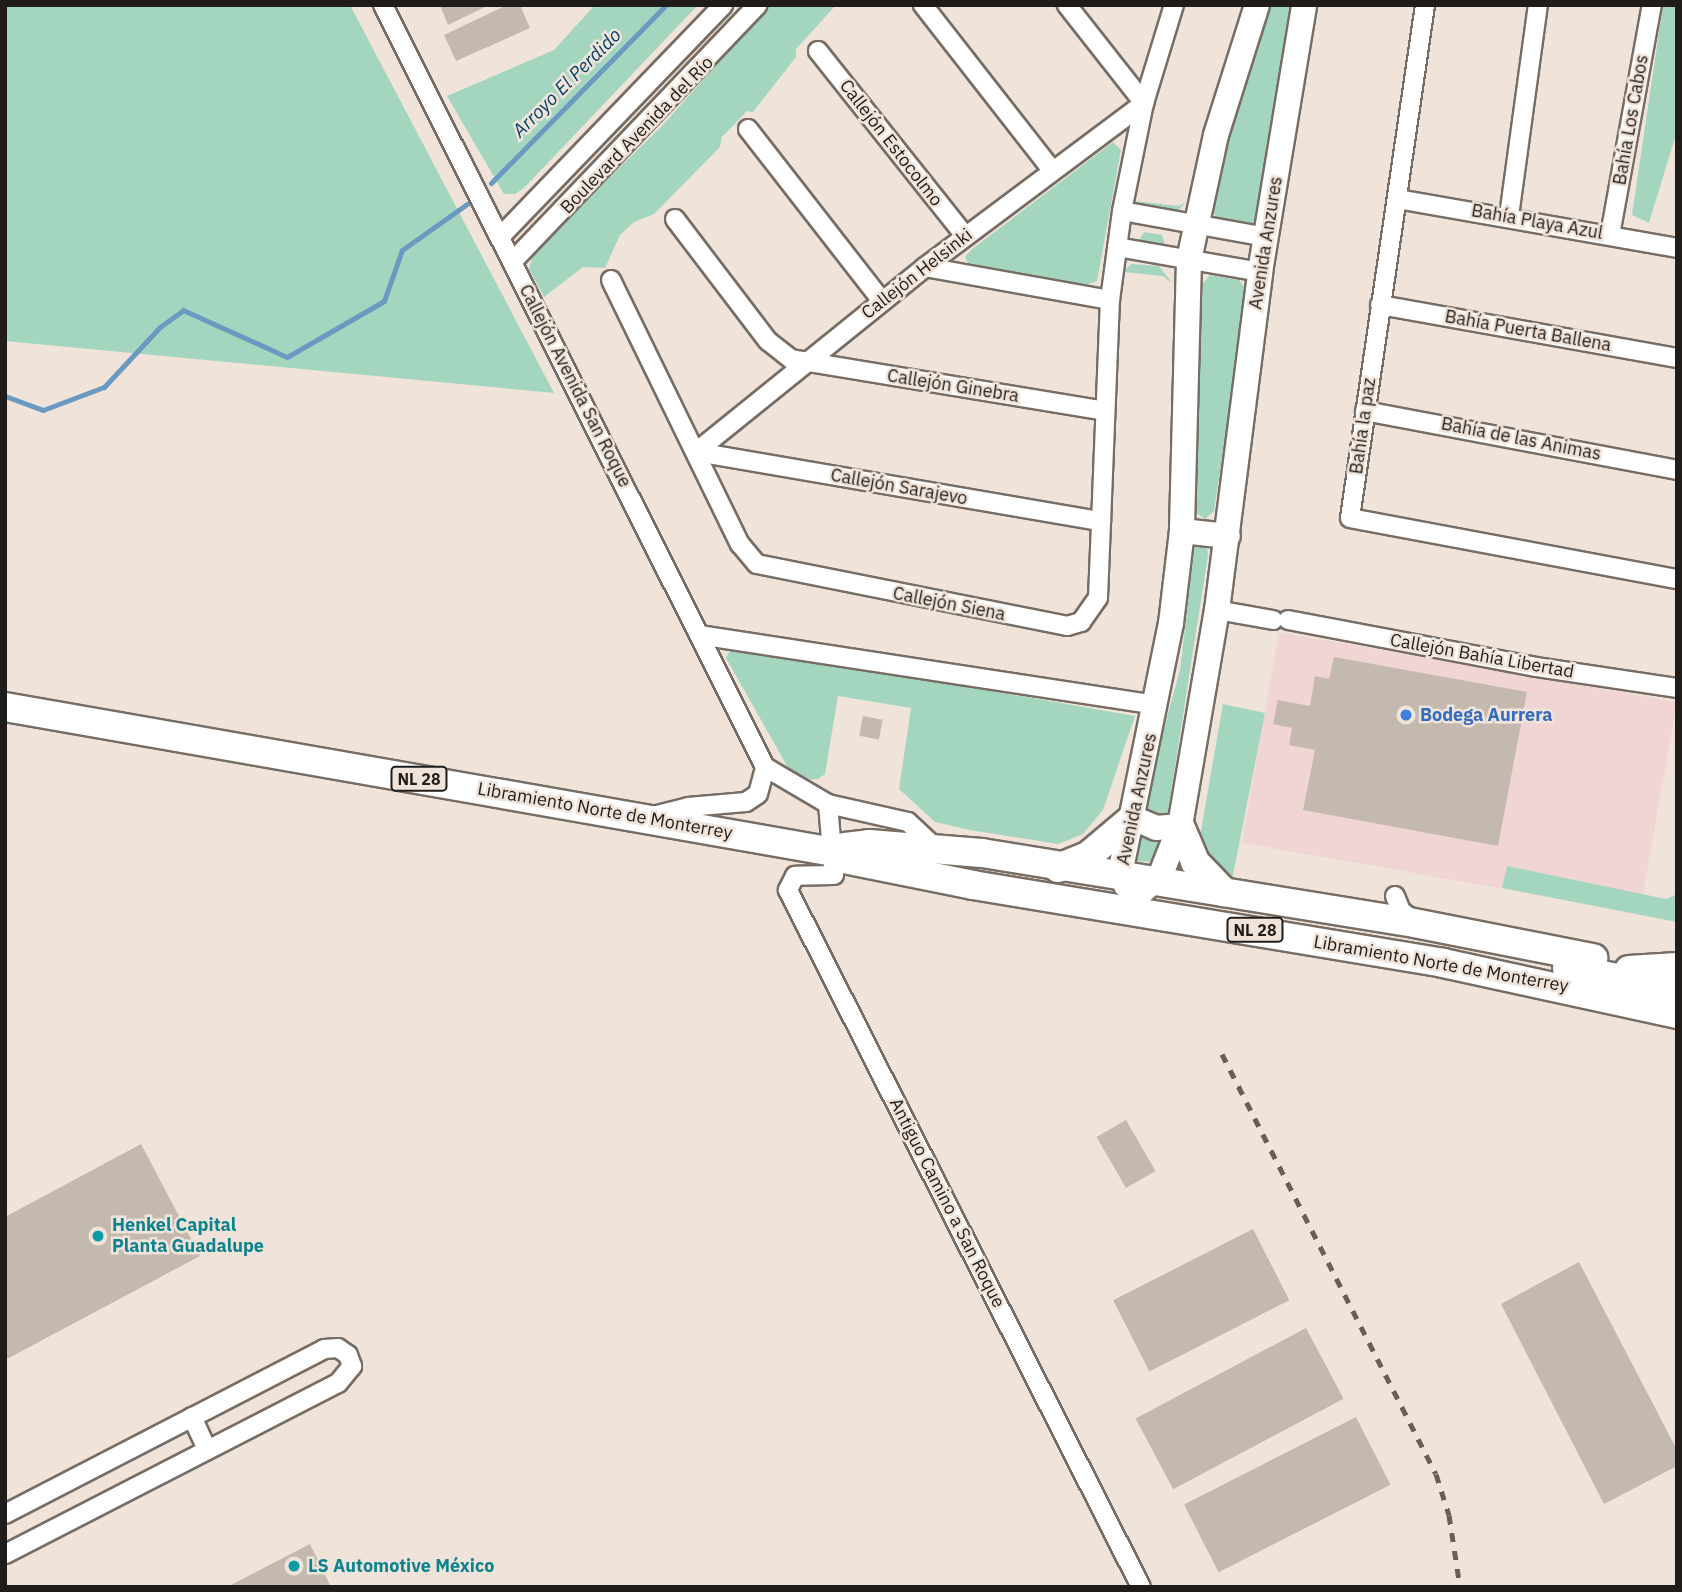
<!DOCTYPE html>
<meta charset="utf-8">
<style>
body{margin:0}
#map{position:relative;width:1682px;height:1592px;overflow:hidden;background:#f0e4da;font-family:"IBM Plex Sans",sans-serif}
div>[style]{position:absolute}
.commercial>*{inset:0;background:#f0d5d4;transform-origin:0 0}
.green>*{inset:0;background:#a4d6bf}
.stream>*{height:5px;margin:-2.5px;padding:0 2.5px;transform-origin:2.5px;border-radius:2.5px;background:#6a9ac2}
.building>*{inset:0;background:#c4b9af;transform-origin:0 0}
.roads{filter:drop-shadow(2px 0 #776d64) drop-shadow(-2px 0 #776d64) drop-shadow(0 2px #776d64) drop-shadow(0 -2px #776d64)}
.street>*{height:18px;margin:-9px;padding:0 9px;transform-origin:9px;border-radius:9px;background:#fff}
.secondary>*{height:24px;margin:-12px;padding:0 12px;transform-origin:12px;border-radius:12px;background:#fff}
.primary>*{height:28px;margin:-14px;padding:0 14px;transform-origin:14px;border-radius:14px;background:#fff}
.rail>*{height:5px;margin-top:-2.5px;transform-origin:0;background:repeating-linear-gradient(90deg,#665f5a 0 9px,transparent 0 18px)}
.dots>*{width:19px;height:19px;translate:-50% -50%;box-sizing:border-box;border:4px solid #f0e4da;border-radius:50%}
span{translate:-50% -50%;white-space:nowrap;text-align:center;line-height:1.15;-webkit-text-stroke:5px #f0e4da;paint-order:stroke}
.shield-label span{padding:2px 5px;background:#f0e4da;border:2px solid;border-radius:5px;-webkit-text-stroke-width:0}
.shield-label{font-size:16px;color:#201c19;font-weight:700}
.street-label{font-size:18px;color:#201c19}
.shop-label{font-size:18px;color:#366cbe;font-weight:700}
.left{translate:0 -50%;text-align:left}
.culture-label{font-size:18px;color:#0d838f;font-weight:700}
.water-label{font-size:19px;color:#034168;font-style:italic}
.frame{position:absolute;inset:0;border:7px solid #201c19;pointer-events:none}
</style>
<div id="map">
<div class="commercial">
<div style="left:1279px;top:632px;width:404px;height:214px;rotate:10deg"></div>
</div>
<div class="green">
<div style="clip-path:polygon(5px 5px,350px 5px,554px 393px,5px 341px)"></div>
<div style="clip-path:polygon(595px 5px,698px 5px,524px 188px,515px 194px,504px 194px,447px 96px,554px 50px)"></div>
<div style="clip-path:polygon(770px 5px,836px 5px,796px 49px,796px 57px,753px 112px,747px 111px,722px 137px,720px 147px,654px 214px,634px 222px,620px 235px,605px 268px,583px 267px,544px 297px,529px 269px,534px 251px,660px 128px)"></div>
<div style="clip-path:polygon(1272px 5px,1290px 5px,1257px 222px,1252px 226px,1217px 221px,1213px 209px,1230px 128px)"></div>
<div style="clip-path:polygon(1663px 5px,1677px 5px,1677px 131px,1649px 223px,1632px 215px)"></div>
<div style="clip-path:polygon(1113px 142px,1121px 150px,1097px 281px,1082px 286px,968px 263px,965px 257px,971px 250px)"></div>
<div style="clip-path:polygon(1135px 201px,1178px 206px,1185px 203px,1174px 215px)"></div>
<div style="clip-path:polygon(1144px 232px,1162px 235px,1165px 244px,1138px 242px)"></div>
<div style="clip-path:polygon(1131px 264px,1159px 266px,1173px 284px,1163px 276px,1123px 272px)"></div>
<div style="clip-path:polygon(1210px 275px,1239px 280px,1247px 291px,1214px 511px,1205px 519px,1192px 510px,1200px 287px)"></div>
<div style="clip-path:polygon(1195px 544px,1207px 546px,1208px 555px,1167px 818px,1144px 813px,1143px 804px,1180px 670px)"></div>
<div style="clip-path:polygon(732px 646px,1135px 716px,1103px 810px,1083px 834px,1058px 844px,970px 830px,935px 822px,899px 789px,911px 708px,838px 696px,825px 774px,818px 779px,795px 780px,726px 658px)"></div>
<div style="clip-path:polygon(1223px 704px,1265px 713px,1232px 880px,1206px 858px,1200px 836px)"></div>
<div style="clip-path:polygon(1138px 825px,1167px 833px,1154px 862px,1133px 861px)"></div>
<div style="clip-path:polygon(1507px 866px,1666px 899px,1677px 894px,1677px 922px,1502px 888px)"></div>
</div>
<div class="stream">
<div style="left:491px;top:183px;width:250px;rotate:-45.5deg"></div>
<div style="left:5px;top:396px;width:40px;rotate:20.2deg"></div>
<div style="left:43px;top:410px;width:65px;rotate:-20.7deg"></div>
<div style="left:104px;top:387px;width:82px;rotate:-47deg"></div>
<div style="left:160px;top:327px;width:29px;rotate:-36deg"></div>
<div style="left:183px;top:310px;width:114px;rotate:24.3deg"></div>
<div style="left:287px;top:357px;width:112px;rotate:-30deg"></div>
<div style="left:384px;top:301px;width:54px;rotate:-70.6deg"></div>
<div style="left:402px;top:250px;width:80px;rotate:-35.3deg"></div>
</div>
<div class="building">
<div style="clip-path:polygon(440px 5px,489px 5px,448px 25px)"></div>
<div style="clip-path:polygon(507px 5px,520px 5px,530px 28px,456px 61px,444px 35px)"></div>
<div style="clip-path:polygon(1334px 657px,1527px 692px,1498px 846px,1303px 810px,1315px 750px,1289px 745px,1292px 728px,1273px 724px,1278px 700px,1310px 706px,1315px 676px,1329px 679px)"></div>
<div style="left:863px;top:716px;width:20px;height:20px;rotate:11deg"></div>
<div style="left:1126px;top:1120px;width:59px;height:34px;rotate:60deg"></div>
<div style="clip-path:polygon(141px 1144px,200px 1256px,5px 1360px,5px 1217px)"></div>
<div style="left:1253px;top:1229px;width:80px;height:157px;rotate:63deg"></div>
<div style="clip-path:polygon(1579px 1262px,1677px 1450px,1677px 1466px,1604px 1504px,1501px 1304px)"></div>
<div style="left:1306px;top:1328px;width:80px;height:193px;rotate:62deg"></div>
<div style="left:1356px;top:1417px;width:76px;height:193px;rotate:63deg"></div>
<div style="clip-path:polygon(310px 1544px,331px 1587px,227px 1587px)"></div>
</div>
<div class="roads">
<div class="street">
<div style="left:383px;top:5px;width:852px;rotate:63.37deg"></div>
<div style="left:765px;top:767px;width:73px;rotate:30.4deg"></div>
<div style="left:828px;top:804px;width:82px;rotate:12.7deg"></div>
<div style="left:908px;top:822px;width:41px;rotate:43deg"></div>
<div style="left:923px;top:5px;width:209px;rotate:52deg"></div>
<div style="left:1425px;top:5px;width:518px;rotate:98.32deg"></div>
<div style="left:1350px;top:518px;width:333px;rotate:10.6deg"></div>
<div style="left:818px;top:51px;width:236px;rotate:51.5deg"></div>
<div style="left:748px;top:129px;width:218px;rotate:52.1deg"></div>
<div style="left:1397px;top:199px;width:284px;rotate:9.9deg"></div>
<div style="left:1122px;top:211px;width:146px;rotate:10.2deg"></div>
<div style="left:1509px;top:216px;width:213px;rotate:-82.2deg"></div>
<div style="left:675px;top:219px;width:153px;rotate:52.7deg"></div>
<div style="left:768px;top:341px;width:29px;rotate:38deg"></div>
<div style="left:791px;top:359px;width:317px;rotate:9.4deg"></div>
<div style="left:1610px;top:235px;width:234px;rotate:-79.7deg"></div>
<div style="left:500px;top:237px;width:322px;rotate:-46.1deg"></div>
<div style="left:1117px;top:247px;width:145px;rotate:9.9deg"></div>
<div style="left:513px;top:261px;width:354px;rotate:-46.3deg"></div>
<div style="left:925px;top:267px;width:188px;rotate:10.1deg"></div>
<div style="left:611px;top:280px;width:294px;rotate:64deg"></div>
<div style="left:740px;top:544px;width:26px;rotate:50deg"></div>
<div style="left:757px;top:564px;width:316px;rotate:11.3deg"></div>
<div style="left:1067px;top:626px;width:15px;rotate:-16deg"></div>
<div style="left:1081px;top:622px;width:29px;rotate:-55deg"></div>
<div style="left:1098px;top:598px;width:298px;rotate:-87.7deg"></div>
<div style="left:1110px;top:300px;width:90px;rotate:-82.3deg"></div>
<div style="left:1122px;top:211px;width:110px;rotate:-78.5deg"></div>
<div style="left:1144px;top:103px;width:102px;rotate:-73deg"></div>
<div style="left:1380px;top:305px;width:302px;rotate:10.1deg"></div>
<div style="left:1365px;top:411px;width:318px;rotate:10.7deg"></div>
<div style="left:696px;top:452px;width:294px;rotate:-38.9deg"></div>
<div style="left:925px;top:267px;width:274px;rotate:-36.8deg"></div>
<div style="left:1144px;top:103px;width:125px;rotate:-128.2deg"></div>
<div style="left:696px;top:452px;width:411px;rotate:9.7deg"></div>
<div style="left:1217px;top:610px;width:57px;rotate:10.1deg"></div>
<div style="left:1288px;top:620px;width:252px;rotate:10.7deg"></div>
<div style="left:1536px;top:667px;width:143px;rotate:8.5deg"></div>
<div style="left:699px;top:635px;width:462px;rotate:8.7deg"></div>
<div style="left:828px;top:804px;width:71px;rotate:85.2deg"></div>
<div style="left:834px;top:875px;width:39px;rotate:179deg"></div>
<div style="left:795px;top:876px;width:16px;rotate:117deg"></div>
<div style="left:788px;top:890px;width:781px;rotate:63.14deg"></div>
<div style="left:653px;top:816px;width:36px;rotate:-14deg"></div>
<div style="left:688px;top:807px;width:58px;rotate:-4.9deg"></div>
<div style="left:746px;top:802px;width:14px;rotate:-34deg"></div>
<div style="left:758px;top:794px;width:28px;rotate:-75deg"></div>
<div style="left:1395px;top:896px;width:16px;rotate:68deg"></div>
<div style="left:1401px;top:911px;width:15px;rotate:37deg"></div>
<div style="left:192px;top:1417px;width:35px;rotate:65deg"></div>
<div style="left:5px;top:1514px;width:359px;rotate:-27.3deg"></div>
<div style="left:324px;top:1349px;width:14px;rotate:-4deg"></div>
<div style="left:338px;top:1348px;width:12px;rotate:35deg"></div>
<div style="left:348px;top:1355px;width:12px;rotate:70deg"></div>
<div style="left:352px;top:1366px;width:22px;rotate:129deg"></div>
<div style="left:338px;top:1383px;width:374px;rotate:152.8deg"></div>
</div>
<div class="secondary">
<div style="left:1257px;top:5px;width:136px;rotate:107.5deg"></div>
<div style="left:1216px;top:135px;width:128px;rotate:102.2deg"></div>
<div style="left:1189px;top:260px;width:271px;rotate:91.5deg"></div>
<div style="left:1182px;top:531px;width:93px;rotate:96.8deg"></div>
<div style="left:1171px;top:623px;width:251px;rotate:101.5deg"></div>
<div style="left:1121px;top:869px;width:17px;rotate:73deg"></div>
<div style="left:1126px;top:885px;width:16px;rotate:40deg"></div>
<div style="left:1138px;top:895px;width:31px;rotate:-42deg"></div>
<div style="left:1161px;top:874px;width:52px;rotate:-68.4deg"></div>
<div style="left:1180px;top:826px;width:219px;rotate:-80.3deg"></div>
<div style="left:1217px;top:610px;width:341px;rotate:-82.7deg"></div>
<div style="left:1260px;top:272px;width:271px;rotate:-80.6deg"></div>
<div style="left:1182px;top:531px;width:46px;rotate:6.2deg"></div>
<div style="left:1133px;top:818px;width:25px;rotate:23deg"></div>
<div style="left:1156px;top:828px;width:24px;rotate:-5deg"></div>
</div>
<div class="primary">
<div style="left:5px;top:707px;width:841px;rotate:9.93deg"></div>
<div style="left:833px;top:852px;width:13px;rotate:32deg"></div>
<div style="left:844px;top:859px;width:132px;rotate:11.4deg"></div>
<div style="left:973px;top:885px;width:476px;rotate:9.4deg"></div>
<div style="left:1443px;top:963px;width:239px;rotate:12.3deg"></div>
<div style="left:1180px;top:826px;width:39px;rotate:67deg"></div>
<div style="left:1195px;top:862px;width:42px;rotate:46deg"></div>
<div style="left:845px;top:847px;width:24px;rotate:-7deg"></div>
<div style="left:869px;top:844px;width:113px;rotate:4.6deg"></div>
<div style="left:982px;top:853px;width:427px;rotate:9.2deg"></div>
<div style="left:1404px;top:921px;width:193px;rotate:11.1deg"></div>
<div style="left:1058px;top:868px;width:32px;rotate:-22deg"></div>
<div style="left:1088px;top:856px;width:59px;rotate:-40.2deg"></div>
<div style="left:1567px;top:968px;width:112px;rotate:11.3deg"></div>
<div style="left:1629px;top:970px;width:48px;rotate:-3.6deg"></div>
</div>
</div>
<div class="rail">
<div style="left:1222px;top:1054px;width:471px;rotate:63deg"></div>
<div style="left:1436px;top:1474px;width:43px;rotate:72.4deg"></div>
<div style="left:1449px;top:1515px;width:73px;rotate:81.3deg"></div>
</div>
<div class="dots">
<div style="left:1406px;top:715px;background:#3f7fe0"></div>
<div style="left:98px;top:1236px;background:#0f9aa8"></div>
<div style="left:294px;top:1566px;background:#0f9aa8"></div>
</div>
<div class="shield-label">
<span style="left:419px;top:779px">NL 28</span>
<span style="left:1255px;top:930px">NL 28</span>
</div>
<div class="street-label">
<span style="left:1631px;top:120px;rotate:-80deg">Bahía Los Cabos</span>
<span style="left:637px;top:135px;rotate:-46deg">Boulevard Avenida del Río</span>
<span style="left:891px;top:143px;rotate:52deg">Callejón Estocolmo</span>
<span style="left:1537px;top:222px;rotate:10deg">Bahía Playa Azul</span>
<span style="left:1266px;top:243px;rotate:-81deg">Avenida Anzures</span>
<span style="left:917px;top:274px;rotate:-38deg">Callejón Helsinki</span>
<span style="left:1528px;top:331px;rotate:10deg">Bahía Puerta Ballena</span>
<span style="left:575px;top:386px;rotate:63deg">Callejón Avenida San Roque</span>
<span style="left:953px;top:386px;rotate:9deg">Callejón Ginebra</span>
<span style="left:1363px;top:426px;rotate:-82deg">Bahía la paz</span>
<span style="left:1521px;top:439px;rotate:11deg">Bahía de las Animas</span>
<span style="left:899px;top:487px;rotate:10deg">Callejón Sarajevo</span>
<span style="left:949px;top:604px;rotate:11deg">Callejón Siena</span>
<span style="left:1482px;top:656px;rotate:10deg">Callejón Bahía Libertad</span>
<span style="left:1137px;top:799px;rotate:-78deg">Avenida Anzures</span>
<span style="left:605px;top:811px;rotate:10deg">Libramiento Norte de Monterrey</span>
<span style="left:1441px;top:964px;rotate:10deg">Libramiento Norte de Monterrey</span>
<span style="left:947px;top:1203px;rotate:63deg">Antiguo Camino a San Roque</span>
</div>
<div class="shop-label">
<span class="left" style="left:1420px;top:715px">Bodega Aurrera</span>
</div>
<div class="culture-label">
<span class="left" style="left:112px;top:1236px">Henkel Capital<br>Planta Guadalupe</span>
<span class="left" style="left:308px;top:1566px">LS Automotive México</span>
</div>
<div class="water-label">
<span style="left:567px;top:83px;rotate:-45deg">Arroyo El Perdido</span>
</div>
<div class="frame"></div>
</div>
